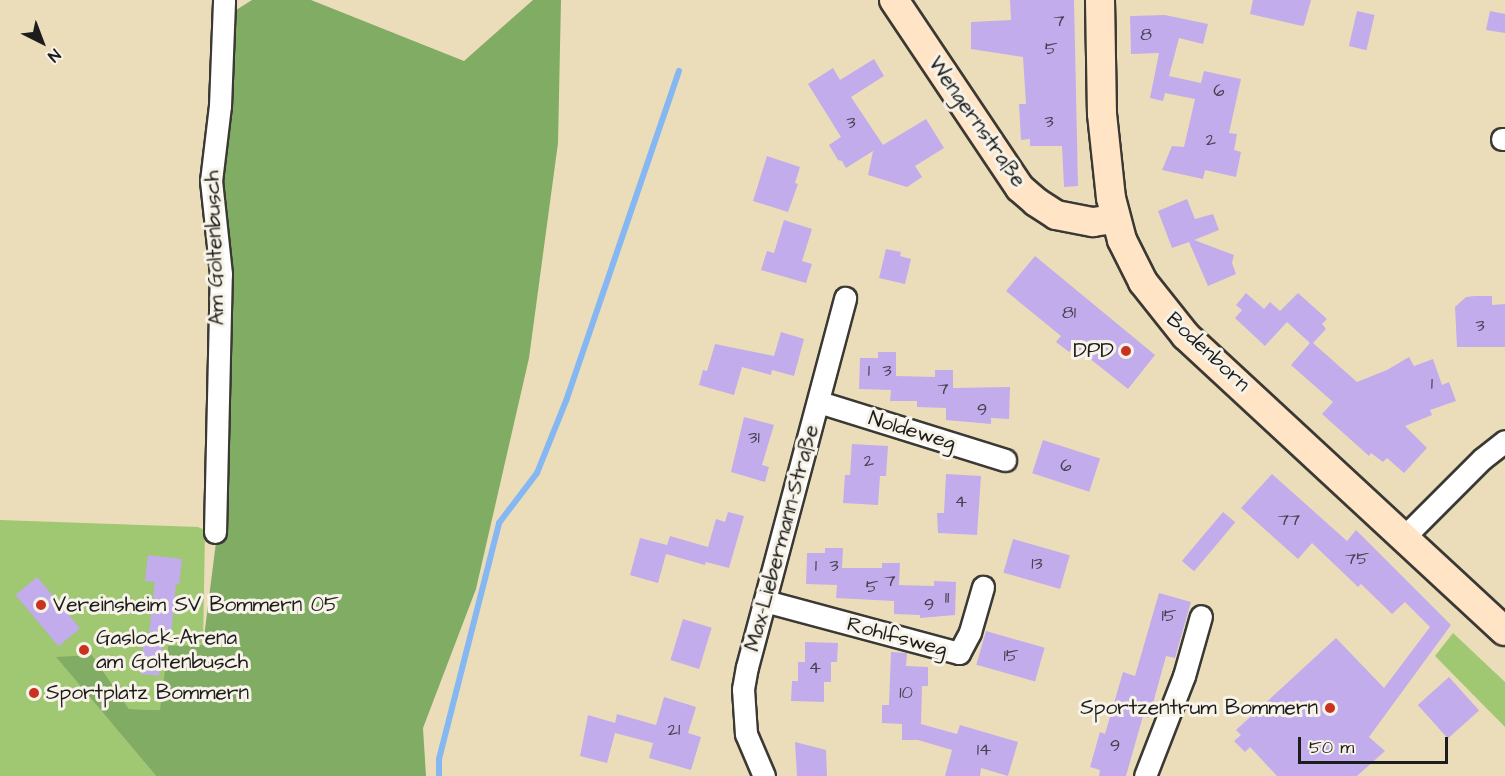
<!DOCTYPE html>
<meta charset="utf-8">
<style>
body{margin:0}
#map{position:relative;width:1505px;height:776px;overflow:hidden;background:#ebddba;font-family:"Architects Daughter",sans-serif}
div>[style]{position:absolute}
.green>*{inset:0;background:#a0c772}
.forest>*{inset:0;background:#80ac64}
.stream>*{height:6px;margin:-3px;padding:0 3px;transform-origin:3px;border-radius:3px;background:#85b7f2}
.building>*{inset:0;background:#c2acec;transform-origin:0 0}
.roads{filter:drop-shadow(2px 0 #3b3934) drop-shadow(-2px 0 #3b3934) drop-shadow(0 2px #3b3934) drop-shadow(0 -2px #3b3934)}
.minor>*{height:21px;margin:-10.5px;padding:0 10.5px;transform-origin:10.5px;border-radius:10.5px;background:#fff}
.secondary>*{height:28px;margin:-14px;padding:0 14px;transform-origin:14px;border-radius:14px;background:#ffe4c6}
.dots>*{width:16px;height:16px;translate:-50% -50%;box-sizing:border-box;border:3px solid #f7f3e8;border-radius:50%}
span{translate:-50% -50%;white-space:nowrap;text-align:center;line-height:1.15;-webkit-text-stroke:6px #f7f3e8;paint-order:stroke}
.number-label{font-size:18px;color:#464050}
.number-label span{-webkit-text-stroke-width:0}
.street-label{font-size:21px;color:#1c1c1c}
.poi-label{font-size:21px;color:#1c1c1c}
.right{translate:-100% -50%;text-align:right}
.left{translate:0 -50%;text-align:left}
.north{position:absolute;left:12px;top:12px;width:60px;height:60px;-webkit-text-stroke:4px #f7f3e8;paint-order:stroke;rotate:138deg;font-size:16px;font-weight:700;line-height:24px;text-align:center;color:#1c1c1c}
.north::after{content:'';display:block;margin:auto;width:21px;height:27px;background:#1c1c1c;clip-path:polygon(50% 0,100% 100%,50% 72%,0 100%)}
.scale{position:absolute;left:1298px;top:737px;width:150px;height:27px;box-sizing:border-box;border:3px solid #1c1c1c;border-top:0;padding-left:8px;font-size:18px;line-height:21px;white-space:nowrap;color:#1c1c1c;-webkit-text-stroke:4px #f7f3e8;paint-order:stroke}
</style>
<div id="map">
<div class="green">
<div style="clip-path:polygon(0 520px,198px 527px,205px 530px,203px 646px,168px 646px,161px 710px,129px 709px,92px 655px,57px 658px,156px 776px,0 776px)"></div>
<div style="clip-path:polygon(1453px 633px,1505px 682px,1505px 727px,1435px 656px)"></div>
</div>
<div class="forest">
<div style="clip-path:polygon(252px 0,311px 0,464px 61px,533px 0,561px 0,558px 143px,529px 358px,476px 589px,423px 728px,426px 776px,156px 776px,56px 657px,92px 655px,129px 709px,160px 710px,168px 646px,203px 645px,225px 471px,220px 194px,225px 17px)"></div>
</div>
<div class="stream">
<div style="left:439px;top:776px;width:17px;rotate:-90deg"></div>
<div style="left:439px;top:759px;width:244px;rotate:-75.7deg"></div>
<div style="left:499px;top:523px;width:63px;rotate:-52.8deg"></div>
<div style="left:537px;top:473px;width:78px;rotate:-68.1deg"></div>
<div style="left:566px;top:401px;width:349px;rotate:-71.1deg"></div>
</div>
<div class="building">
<div style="clip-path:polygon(1010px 0,1074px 0,1078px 186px,1064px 187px,1062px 146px,1030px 146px,1030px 139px,1021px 140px,1019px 104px,1026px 104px,1023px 57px,971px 49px,971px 22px,1011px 20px)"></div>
<div style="clip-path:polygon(1253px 0,1311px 0,1304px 25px,1302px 26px,1250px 14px)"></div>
<div style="left:1357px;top:11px;width:18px;height:36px;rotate:13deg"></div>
<div style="clip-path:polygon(1490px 11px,1505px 14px,1505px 33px,1486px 30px)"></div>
<div style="clip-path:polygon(1165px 15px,1208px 24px,1203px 44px,1179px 38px,1169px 76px,1201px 83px,1204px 71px,1241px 79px,1229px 133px,1237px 134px,1234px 150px,1241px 152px,1236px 177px,1205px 170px,1203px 179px,1162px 170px,1172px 146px,1184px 147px,1195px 99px,1165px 93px,1163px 101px,1150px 98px,1159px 53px,1131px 54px,1130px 16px)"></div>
<div style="clip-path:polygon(874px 59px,884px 76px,851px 97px,883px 145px,926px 119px,944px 148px,915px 166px,922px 177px,907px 187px,868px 175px,873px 151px,846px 168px,842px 161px,838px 160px,829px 145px,841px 137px,808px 84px,833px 68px,840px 80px)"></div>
<div style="clip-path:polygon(767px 156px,800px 167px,795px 183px,798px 184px,788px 212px,753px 201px)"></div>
<div style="clip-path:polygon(1187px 199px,1195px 219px,1213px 214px,1219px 230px,1194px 240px,1234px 255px,1232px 263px,1236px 274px,1208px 286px,1189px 242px,1172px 248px,1158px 211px)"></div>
<div style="clip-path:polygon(784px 220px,812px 229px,802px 261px,812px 264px,806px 283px,761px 270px,767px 251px,774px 253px)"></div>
<div style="clip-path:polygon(886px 249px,901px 252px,900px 256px,911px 259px,905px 284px,879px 278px)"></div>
<div style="clip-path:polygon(1035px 256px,1155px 355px,1128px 389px,1074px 346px,1069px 352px,1056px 342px,1061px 336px,1006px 291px)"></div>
<div style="clip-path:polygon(1246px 293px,1264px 309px,1270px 302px,1280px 311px,1298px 293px,1327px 319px,1322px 324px,1326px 329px,1313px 343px,1357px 382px,1387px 370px,1409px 357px,1414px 366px,1433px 359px,1442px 385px,1449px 382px,1456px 401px,1430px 410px,1432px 415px,1405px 426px,1427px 448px,1404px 473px,1387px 458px,1383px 462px,1371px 453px,1369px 456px,1322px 414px,1333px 402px,1291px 365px,1310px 343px,1287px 322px,1265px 346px,1235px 318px,1242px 310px,1236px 305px)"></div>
<div style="clip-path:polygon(1475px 296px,1492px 296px,1492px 305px,1505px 304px,1505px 347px,1457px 347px,1455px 307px,1466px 297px)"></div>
<div style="clip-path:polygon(781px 332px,804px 339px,794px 376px,772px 370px,771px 375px,742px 367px,734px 395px,699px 385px,703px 370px,707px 371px,715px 344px,774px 356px)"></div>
<div style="clip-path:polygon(878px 352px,896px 352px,896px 376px,935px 377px,935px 370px,953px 370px,953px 388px,1010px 387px,1009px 419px,991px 418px,991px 424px,946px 420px,946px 408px,917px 407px,917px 401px,890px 401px,891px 390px,859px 389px,860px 358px,878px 358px)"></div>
<div style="clip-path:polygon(744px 417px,774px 425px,762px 465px,769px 467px,765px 482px,731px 472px)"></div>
<div style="left:1043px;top:440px;width:60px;height:35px;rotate:18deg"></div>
<div style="clip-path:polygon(852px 444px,888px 446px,886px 476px,880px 476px,878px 505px,843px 503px,845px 475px,850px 475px)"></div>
<div style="clip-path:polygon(946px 474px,981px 476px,977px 535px,938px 533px,937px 513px,944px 513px)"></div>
<div style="clip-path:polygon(1272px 474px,1347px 541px,1356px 530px,1451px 625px,1369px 737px,1385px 751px,1357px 776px,1277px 776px,1250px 747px,1245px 752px,1234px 741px,1241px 735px,1236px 730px,1336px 638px,1384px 688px,1430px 627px,1405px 602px,1392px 614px,1361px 584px,1358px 587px,1312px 543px,1298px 559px,1241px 508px)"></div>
<div style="clip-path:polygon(728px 512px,744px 516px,729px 568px,706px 562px,705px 565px,666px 554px,658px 583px,630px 575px,640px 538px,667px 545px,670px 536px,708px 547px,716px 519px,725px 522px)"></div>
<div style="left:1223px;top:512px;width:16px;height:64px;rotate:40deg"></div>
<div style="left:1013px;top:539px;width:59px;height:35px;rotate:16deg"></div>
<div style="clip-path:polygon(825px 548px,843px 548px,842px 568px,882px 568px,882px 563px,900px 563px,899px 585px,934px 586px,934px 581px,956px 582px,955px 615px,920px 618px,920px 615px,894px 614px,894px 601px,836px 598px,837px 585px,806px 584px,807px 553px,825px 553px)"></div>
<div style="clip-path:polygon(148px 555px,182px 559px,179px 584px,176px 584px,171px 635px,149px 633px,155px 582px,145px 581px)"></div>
<div style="left:37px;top:577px;width:67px;height:28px;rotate:50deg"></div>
<div style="clip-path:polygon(1159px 593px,1191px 602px,1175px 658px,1166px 656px,1149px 718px,1143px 716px,1126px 776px,1099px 776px,1100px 770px,1090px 767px,1100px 732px,1105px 734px,1123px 672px,1135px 676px)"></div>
<div style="left:683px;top:619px;width:30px;height:43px;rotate:17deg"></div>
<div style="left:986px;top:631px;width:61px;height:35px;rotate:16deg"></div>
<div style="left:144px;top:638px;width:19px;height:36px;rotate:6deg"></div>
<div style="clip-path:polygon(805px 642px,838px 643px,837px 662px,831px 662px,831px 682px,824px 682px,824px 702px,791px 701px,792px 681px,798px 681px,798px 662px,805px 662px)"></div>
<div style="clip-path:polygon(891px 652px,907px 653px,906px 666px,928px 667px,928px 686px,922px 686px,921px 724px,957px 734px,960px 725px,1018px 742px,1008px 776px,981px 768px,980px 776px,945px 776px,952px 750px,918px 740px,902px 740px,902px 724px,882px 723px,882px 705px,889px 705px)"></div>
<div style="left:1449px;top:677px;width:45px;height:42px;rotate:48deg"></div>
<div style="clip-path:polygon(664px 697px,696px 707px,688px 733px,701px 737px,691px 770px,649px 758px,653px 743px,615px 733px,607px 763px,580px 756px,588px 715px,615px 723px,617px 714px,656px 725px)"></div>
<div style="clip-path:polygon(795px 742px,826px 750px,827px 776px,797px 776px)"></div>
</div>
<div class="roads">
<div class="minor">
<div style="left:1502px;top:139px;width:3px"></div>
<div style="left:819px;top:402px;width:195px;rotate:17.3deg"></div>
<div style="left:215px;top:532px;width:258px;rotate:-88.7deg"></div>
<div style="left:221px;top:274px;width:94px;rotate:-96.1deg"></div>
<div style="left:211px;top:181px;width:76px;rotate:-83.2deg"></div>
<div style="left:220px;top:106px;width:106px;rotate:-87.8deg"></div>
<div style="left:1405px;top:536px;width:109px;rotate:-45deg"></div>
<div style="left:1482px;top:459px;width:29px;rotate:-38deg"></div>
<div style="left:765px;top:601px;width:201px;rotate:15deg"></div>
<div style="left:959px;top:653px;width:24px;rotate:-62deg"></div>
<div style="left:970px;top:632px;width:47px;rotate:-73.9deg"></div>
<div style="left:764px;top:776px;width:46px;rotate:-113.2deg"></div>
<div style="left:746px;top:734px;width:45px;rotate:-93.8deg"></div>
<div style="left:743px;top:689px;width:22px;rotate:-80deg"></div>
<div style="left:747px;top:667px;width:382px;rotate:-75.1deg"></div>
<div style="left:1145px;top:776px;width:107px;rotate:-68.7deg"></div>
<div style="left:1184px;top:676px;width:62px;rotate:-74.2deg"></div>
</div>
<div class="secondary">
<div style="left:894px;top:0;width:226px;rotate:56.2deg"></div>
<div style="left:1020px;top:188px;width:21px;rotate:41deg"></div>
<div style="left:1036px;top:202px;width:24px;rotate:33deg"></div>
<div style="left:1056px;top:215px;width:38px;rotate:11deg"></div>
<div style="left:1093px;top:222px;width:22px;rotate:-8deg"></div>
<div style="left:1100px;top:0;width:114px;rotate:89deg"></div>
<div style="left:1102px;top:114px;width:84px;rotate:83.9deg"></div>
<div style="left:1111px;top:198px;width:43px;rotate:75.3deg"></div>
<div style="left:1122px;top:240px;width:47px;rotate:63.4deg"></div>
<div style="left:1143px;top:282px;width:69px;rotate:51.5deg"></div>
<div style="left:1186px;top:336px;width:434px;rotate:42.8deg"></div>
</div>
</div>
<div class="dots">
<div style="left:1126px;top:351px;background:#c8321e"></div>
<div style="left:41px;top:605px;background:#c8321e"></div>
<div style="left:84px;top:650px;background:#c8321e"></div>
<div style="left:34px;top:693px;background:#c8321e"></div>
<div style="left:1330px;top:708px;background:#c8321e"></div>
</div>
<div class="number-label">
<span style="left:1059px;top:21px">7</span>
<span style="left:1146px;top:35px">8</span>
<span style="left:1051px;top:49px">5</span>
<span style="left:1219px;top:91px">6</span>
<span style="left:1049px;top:122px">3</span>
<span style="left:851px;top:123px">3</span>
<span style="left:1211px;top:140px">2</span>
<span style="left:1069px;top:313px">81</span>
<span style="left:1480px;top:326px">3</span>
<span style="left:869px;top:371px">1</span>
<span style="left:887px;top:371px">3</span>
<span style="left:1432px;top:384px">1</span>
<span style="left:943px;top:389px">7</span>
<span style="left:982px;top:410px">9</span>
<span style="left:754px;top:438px">31</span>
<span style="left:869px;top:461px">2</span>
<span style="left:1066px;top:466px">6</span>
<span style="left:961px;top:502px">4</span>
<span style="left:1289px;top:520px">77</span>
<span style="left:1357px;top:559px">75</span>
<span style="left:1037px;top:564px">13</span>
<span style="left:816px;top:566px">1</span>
<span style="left:834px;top:566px">3</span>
<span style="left:890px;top:581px">7</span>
<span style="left:872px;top:587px">5</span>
<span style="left:947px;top:598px">11</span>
<span style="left:929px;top:605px">9</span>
<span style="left:1169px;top:616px">15</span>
<span style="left:1011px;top:656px">15</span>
<span style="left:815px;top:668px">4</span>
<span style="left:906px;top:693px">10</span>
<span style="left:674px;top:730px">21</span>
<span style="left:1115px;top:746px">9</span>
<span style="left:984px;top:750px">14</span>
</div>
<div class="street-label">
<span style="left:977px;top:122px;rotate:55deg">Wengernstraße</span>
<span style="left:215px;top:248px;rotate:-92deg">Am Goltenbusch</span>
<span style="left:1208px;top:352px;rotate:43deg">Bodenborn</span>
<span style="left:912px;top:431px;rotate:17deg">Noldeweg</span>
<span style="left:782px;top:538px;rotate:-75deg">Max-Liebermann-Straße</span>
<span style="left:897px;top:637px;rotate:15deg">Rohlfsweg</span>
</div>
<div class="poi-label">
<span class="right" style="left:1114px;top:351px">DPD</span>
<span class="left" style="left:53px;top:605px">Vereinsheim SV Bommern 05</span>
<span class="left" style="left:96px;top:650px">Gaslock-Arena<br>am Goltenbusch</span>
<span class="left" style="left:46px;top:693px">Sportplatz Bommern</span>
<span class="right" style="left:1318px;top:708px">Sportzentrum Bommern</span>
</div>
<div class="north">N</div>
<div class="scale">50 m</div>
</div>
